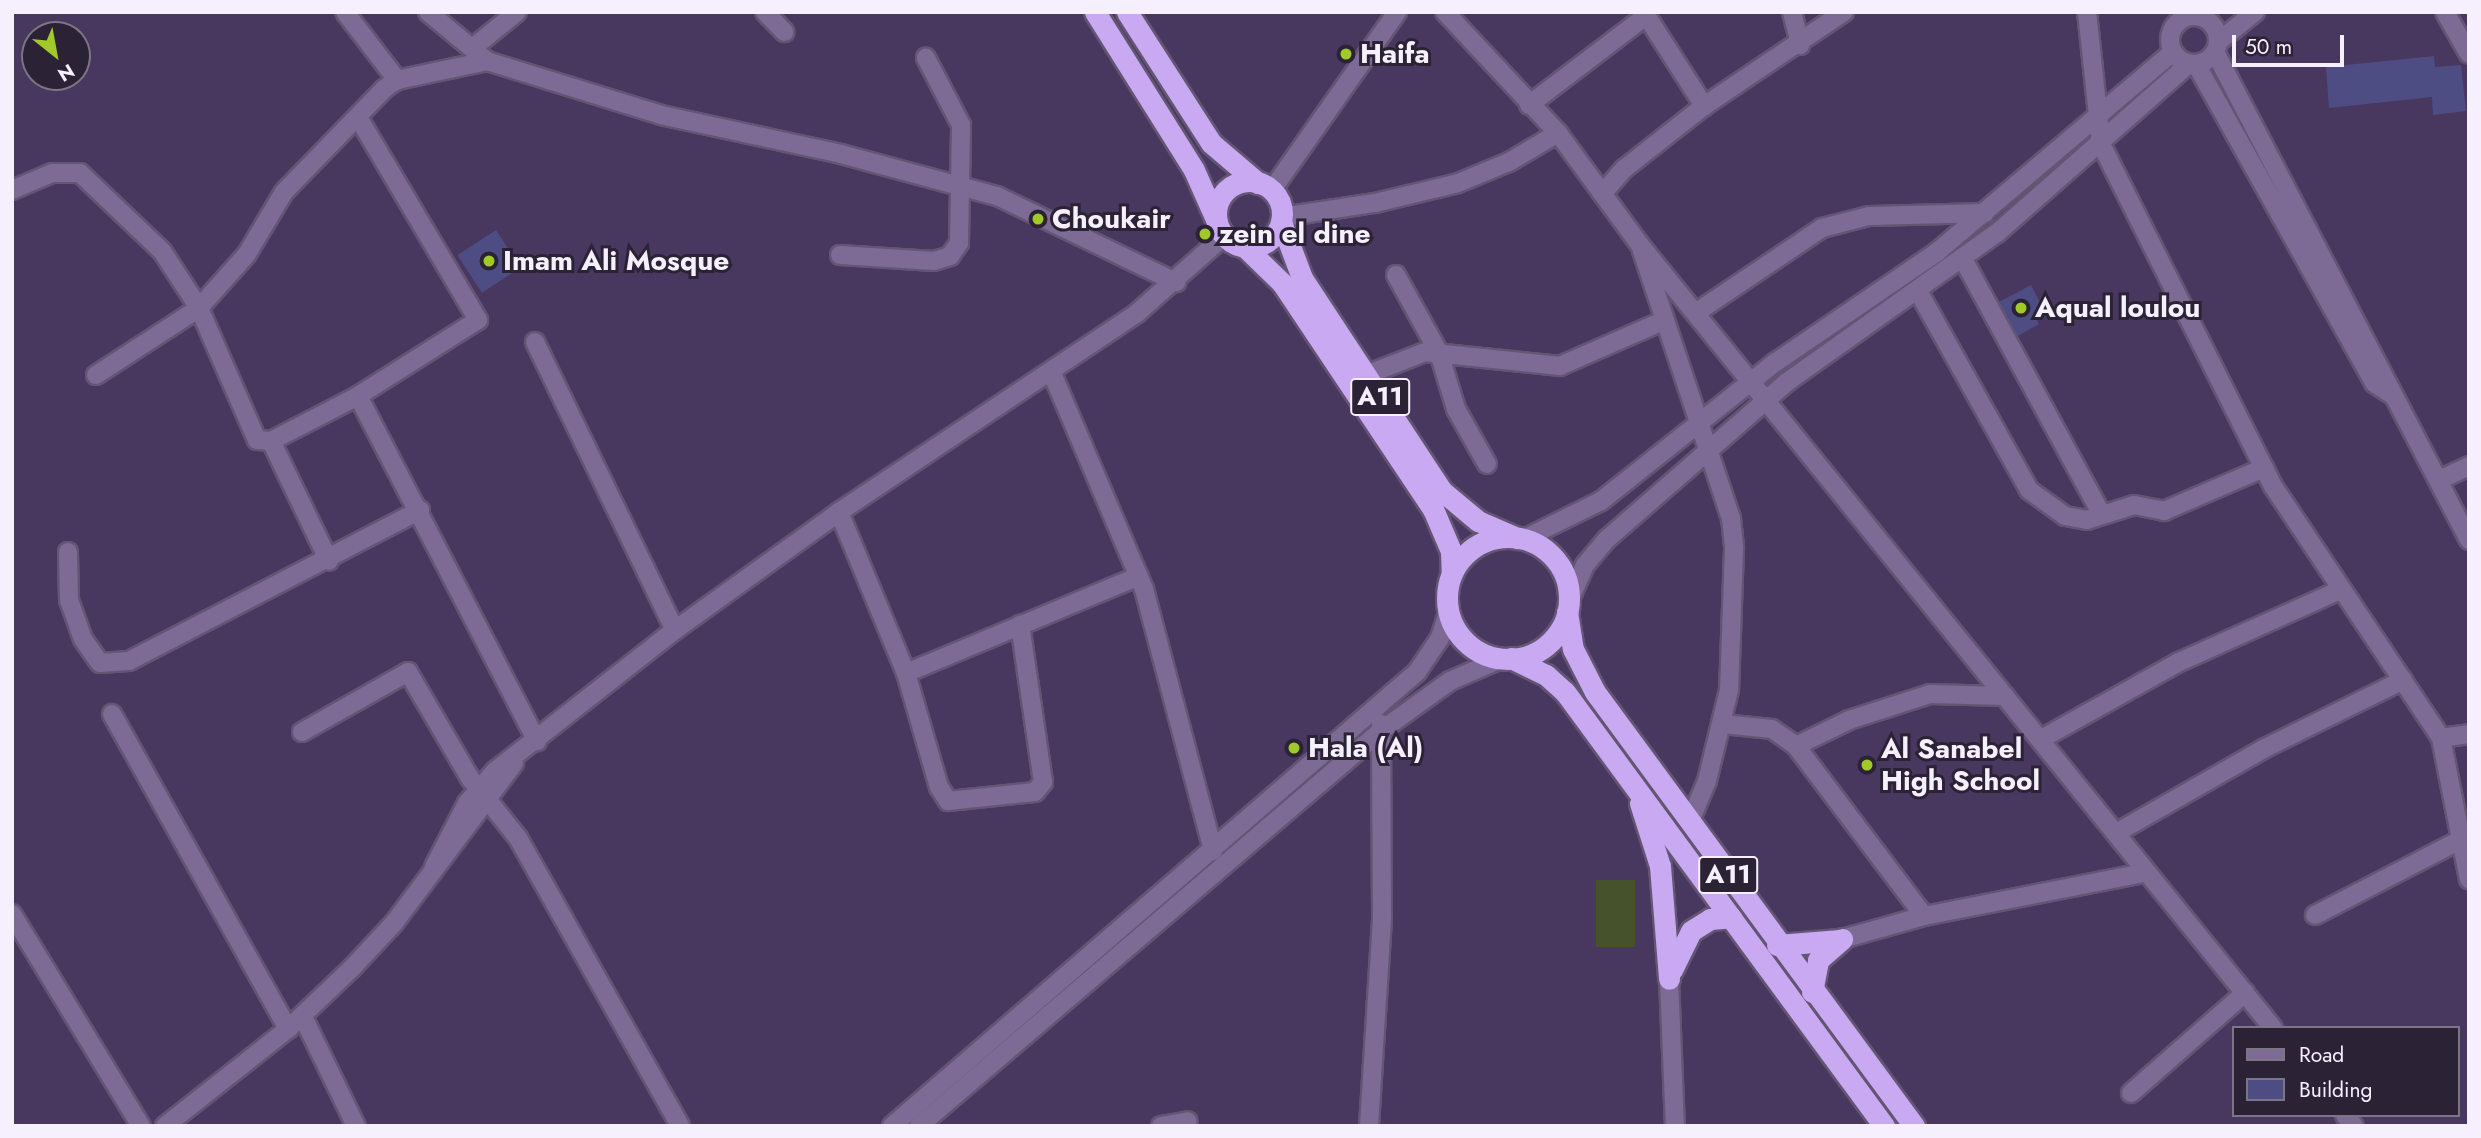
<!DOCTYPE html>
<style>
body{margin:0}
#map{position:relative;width:2481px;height:1138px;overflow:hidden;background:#48375e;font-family:Jost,sans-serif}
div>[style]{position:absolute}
.green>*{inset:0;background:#46522b;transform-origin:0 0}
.building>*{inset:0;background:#4e4d83;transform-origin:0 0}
.roads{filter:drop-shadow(2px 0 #635573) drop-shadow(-2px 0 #635573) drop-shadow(0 2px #635573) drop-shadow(0 -2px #635573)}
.minor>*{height:18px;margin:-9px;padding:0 9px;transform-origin:9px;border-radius:9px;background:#7d6b95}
.minor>.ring{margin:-9px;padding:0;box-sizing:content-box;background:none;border:18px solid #7d6b95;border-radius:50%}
.highway>*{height:21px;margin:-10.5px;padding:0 10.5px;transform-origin:10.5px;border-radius:10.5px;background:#c9a9f2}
.highway>.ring{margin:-10.5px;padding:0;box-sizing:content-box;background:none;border:21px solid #c9a9f2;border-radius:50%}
.dots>*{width:19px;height:19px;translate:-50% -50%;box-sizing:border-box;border:4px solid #2b2335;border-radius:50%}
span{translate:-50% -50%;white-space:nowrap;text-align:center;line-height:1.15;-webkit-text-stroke:6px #2b2335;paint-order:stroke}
.shield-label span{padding:2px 5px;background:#2b2335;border:2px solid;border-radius:5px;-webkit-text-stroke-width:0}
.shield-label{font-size:26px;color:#f6f0fe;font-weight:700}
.poi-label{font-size:28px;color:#f6f0fe;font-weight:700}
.left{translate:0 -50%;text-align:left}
.frame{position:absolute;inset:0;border:14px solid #f6f0fe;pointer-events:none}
.legend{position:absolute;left:2232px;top:1026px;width:228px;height:91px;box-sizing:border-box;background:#2b2335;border:2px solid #7c7585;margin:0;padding:9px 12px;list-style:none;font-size:21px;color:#f6f0fe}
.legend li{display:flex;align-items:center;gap:14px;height:35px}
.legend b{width:35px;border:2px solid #7c7585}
.north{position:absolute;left:21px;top:21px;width:70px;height:70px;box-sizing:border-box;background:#2b2335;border:2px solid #7c7585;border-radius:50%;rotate:149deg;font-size:19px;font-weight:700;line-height:28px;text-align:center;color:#f6f0fe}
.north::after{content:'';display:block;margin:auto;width:24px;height:32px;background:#a1c92a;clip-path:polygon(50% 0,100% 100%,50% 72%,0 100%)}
.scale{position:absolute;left:2232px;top:35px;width:112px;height:32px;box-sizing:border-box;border:4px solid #f6f0fe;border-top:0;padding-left:9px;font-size:21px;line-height:24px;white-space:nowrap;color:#f6f0fe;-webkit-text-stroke:5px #2b2335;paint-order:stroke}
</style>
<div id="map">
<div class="green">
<div style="left:1596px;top:880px;width:39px;height:67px"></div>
</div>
<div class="building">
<div style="clip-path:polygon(2434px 56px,2435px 67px,2461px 65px,2466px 111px,2433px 115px,2432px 97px,2329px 108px,2326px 67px)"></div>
<div style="left:496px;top:230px;width:45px;height:46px;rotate:57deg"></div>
<div style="clip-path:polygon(2031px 285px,2045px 312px,2035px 317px,2039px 324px,2018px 336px,1999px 302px)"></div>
</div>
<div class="roads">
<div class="minor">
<div style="left:345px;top:12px;width:86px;rotate:52.6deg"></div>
<div style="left:428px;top:12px;width:77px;rotate:39.7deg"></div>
<div style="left:487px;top:61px;width:182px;rotate:17.2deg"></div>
<div style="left:661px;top:115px;width:184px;rotate:12.2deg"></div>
<div style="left:841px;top:154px;width:162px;rotate:15.1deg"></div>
<div style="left:997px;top:196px;width:199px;rotate:25.7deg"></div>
<div style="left:765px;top:12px;width:28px;rotate:46deg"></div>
<div style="left:1445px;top:12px;width:166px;rotate:47deg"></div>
<div style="left:1558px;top:133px;width:139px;rotate:53.8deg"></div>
<div style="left:1640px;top:245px;width:1007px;rotate:51.05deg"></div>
<div style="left:1644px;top:12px;width:112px;rotate:57.4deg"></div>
<div style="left:1792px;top:12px;width:34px;rotate:76deg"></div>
<div style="left:2087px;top:12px;width:133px;rotate:83.9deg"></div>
<div style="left:2101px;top:144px;width:383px;rotate:63.3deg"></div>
<div style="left:2273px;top:486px;width:303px;rotate:56.3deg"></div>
<div style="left:2441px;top:738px;width:144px;rotate:78.8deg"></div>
<div style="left:2445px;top:12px;width:48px;rotate:60.3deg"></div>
<div class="ring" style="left:2170px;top:16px;width:30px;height:30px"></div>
<div style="left:2218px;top:42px;width:48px;rotate:-39deg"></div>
<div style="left:475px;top:46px;width:54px;rotate:-39deg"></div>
<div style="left:2215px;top:52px;width:550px;rotate:62.5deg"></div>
<div style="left:2196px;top:64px;width:365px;rotate:60.8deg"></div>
<div style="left:2374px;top:383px;width:20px;rotate:33deg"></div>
<div style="left:1529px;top:105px;width:147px;rotate:-37.3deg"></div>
<div style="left:358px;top:117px;width:236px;rotate:59.4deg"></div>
<div style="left:478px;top:320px;width:142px;rotate:147.7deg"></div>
<div style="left:12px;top:190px;width:43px;rotate:-23deg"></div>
<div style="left:52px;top:173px;width:28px"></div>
<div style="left:80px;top:173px;width:113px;rotate:43.6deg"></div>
<div style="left:162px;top:251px;width:68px;rotate:57deg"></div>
<div style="left:199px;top:308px;width:144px;rotate:66.3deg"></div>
<div style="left:257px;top:440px;width:14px;rotate:4deg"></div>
<div style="left:271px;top:441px;width:98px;rotate:-27.3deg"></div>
<div style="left:358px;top:396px;width:389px;rotate:62.6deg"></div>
<div style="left:1272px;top:190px;width:218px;rotate:-54.9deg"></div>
<div style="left:1603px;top:193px;width:32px;rotate:-49deg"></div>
<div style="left:1624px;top:169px;width:102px;rotate:-38.2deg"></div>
<div style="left:1704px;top:106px;width:169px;rotate:-33.9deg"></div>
<div style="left:1282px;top:217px;width:94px;rotate:-8.6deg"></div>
<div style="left:1375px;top:203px;width:85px;rotate:-13.5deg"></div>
<div style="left:1458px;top:183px;width:55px;rotate:-22.4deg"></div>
<div style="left:1509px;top:162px;width:57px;rotate:-30.6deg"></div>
<div style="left:1642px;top:251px;width:281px;rotate:71.6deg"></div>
<div style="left:1731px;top:518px;width:31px;rotate:84deg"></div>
<div style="left:1734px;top:549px;width:141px;rotate:92deg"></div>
<div style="left:1729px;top:690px;width:94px;rotate:103.6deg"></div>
<div style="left:1707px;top:781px;width:43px;rotate:113deg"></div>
<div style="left:840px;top:255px;width:94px;rotate:3.7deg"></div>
<div style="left:934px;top:261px;width:17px;rotate:-17deg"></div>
<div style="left:950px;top:256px;width:16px;rotate:-55deg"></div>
<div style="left:959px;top:243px;width:118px;rotate:-89deg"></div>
<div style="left:961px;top:125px;width:76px;rotate:-117.6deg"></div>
<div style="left:1963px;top:259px;width:291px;rotate:61.5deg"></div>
<div style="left:1396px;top:275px;width:89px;rotate:61.1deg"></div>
<div style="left:1439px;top:353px;width:59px;rotate:73.1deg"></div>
<div style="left:1456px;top:409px;width:63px;rotate:60.6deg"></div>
<div style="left:1918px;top:291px;width:228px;rotate:60.8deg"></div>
<div style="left:2029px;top:490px;width:44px;rotate:35.8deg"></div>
<div style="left:2065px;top:516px;width:22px;rotate:10deg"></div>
<div style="left:2087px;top:520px;width:49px;rotate:-17.7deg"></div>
<div style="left:2134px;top:505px;width:31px;rotate:11deg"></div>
<div style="left:2164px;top:511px;width:109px;rotate:-23.3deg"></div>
<div style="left:1697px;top:312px;width:151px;rotate:-33.9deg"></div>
<div style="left:1822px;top:228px;width:49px;rotate:-14.3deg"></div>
<div style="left:1869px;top:216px;width:116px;rotate:-1.5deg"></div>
<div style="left:535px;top:342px;width:320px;rotate:64.1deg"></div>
<div style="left:1051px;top:371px;width:237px;rotate:66.9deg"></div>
<div style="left:1144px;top:589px;width:271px;rotate:75.2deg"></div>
<div style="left:96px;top:375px;width:123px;rotate:-33deg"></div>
<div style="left:199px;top:308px;width:72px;rotate:-48.4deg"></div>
<div style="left:247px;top:254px;width:72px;rotate:-59.2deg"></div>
<div style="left:284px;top:192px;width:144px;rotate:-45.8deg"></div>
<div style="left:384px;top:89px;width:16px;rotate:-35deg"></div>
<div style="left:397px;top:80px;width:92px;rotate:-11.9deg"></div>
<div style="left:1366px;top:375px;width:63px;rotate:-21.3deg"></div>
<div style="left:1425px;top:352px;width:136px;rotate:5.9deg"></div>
<div style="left:1560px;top:366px;width:112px;rotate:-23.6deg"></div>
<div style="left:271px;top:441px;width:133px;rotate:64.2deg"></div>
<div style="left:2439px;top:480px;width:33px;rotate:-25deg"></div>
<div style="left:839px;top:512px;width:174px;rotate:67.4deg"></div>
<div style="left:906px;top:673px;width:119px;rotate:73.9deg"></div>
<div style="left:939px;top:787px;width:17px;rotate:57deg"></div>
<div style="left:948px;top:801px;width:87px;rotate:-5.9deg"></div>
<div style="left:1035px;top:792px;width:13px;rotate:-51deg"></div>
<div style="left:1043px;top:782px;width:159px;rotate:-98.3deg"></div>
<div style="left:1524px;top:539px;width:86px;rotate:-26.3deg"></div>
<div style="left:1601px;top:501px;width:223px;rotate:-38.5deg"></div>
<div style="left:1776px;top:362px;width:195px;rotate:-34.3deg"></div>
<div style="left:1937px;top:252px;width:309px;rotate:-40.3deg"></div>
<div style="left:68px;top:552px;width:48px;rotate:88.8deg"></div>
<div style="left:69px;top:600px;width:41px;rotate:70.3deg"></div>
<div style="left:83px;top:639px;width:29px;rotate:55deg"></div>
<div style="left:100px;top:663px;width:29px;rotate:-4deg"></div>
<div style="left:129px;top:661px;width:328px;rotate:-27.4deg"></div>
<div style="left:1569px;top:601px;width:39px;rotate:-66deg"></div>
<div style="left:1585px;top:565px;width:34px;rotate:-50deg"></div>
<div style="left:1607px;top:539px;width:239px;rotate:-41.1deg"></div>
<div style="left:1787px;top:382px;width:257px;rotate:-35.4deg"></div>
<div style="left:1997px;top:233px;width:256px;rotate:-41.4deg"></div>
<div style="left:906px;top:673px;width:252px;rotate:-22.6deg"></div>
<div style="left:112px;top:714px;width:361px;rotate:60.8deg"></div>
<div style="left:1723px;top:724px;width:49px;rotate:5.8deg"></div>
<div style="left:1772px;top:729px;width:29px;rotate:35deg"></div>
<div style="left:1796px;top:746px;width:213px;rotate:53deg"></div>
<div style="left:302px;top:732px;width:122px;rotate:-29.5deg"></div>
<div style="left:408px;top:672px;width:123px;rotate:59.7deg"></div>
<div style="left:470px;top:778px;width:77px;rotate:51.3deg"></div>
<div style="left:518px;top:838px;width:330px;rotate:60.6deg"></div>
<div style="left:2043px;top:738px;width:154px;rotate:-29.2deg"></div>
<div style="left:2177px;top:663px;width:179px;rotate:-24.1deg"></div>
<div style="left:2441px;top:738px;width:28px;rotate:-8deg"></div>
<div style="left:1796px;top:746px;width:59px;rotate:-26.1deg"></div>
<div style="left:1849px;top:720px;width:85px;rotate:-17.8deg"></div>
<div style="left:1930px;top:694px;width:75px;rotate:1.5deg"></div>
<div style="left:2116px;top:833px;width:169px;rotate:-29.7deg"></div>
<div style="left:2263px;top:749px;width:156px;rotate:-26.2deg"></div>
<div style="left:434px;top:867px;width:72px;rotate:-62.7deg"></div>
<div style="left:467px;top:803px;width:43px;rotate:-48.8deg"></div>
<div style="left:495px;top:771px;width:229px;rotate:-38.1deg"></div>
<div style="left:675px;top:630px;width:202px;rotate:-35.7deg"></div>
<div style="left:839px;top:512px;width:358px;rotate:-33.7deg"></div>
<div style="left:1137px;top:313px;width:116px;rotate:-41.5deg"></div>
<div style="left:12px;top:914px;width:248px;rotate:58.7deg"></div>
<div style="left:2315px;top:915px;width:163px;rotate:-27.3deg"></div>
<div style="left:1842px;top:939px;width:85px;rotate:-15.7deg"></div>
<div style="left:1924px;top:916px;width:224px;rotate:-11.1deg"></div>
<div style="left:1669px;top:979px;width:147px;rotate:87.7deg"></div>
<div style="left:303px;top:1017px;width:121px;rotate:64.1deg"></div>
<div style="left:2131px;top:1093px;width:152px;rotate:-41.3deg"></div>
<div style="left:2345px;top:1115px;width:14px;rotate:51deg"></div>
<div style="left:165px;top:1126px;width:157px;rotate:-38.3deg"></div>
<div style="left:288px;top:1029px;width:88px;rotate:-43.6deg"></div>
<div style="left:352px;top:968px;width:62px;rotate:-47deg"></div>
<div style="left:394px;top:923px;width:200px;rotate:-53.1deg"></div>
<div style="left:892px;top:1126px;width:694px;rotate:-40.85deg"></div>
<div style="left:1417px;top:672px;width:41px;rotate:-55.9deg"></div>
<div style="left:1440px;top:638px;width:32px;rotate:-72deg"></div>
<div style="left:919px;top:1126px;width:609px;rotate:-40.54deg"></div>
<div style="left:1382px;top:730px;width:84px;rotate:-35.8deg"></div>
<div style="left:1450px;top:681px;width:56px;rotate:-23.3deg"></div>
<div style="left:1161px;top:1126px;width:27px;rotate:-10deg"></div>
<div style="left:1369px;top:1126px;width:208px;rotate:-86.4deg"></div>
<div style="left:1382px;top:918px;width:194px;rotate:-90.3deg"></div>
</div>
<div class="highway">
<div style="left:1095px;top:12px;width:186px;rotate:57.9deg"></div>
<div style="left:1194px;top:170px;width:57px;rotate:66.1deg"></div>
<div style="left:1127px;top:12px;width:156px;rotate:57.3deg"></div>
<div style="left:1211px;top:143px;width:62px;rotate:40.4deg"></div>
<div class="ring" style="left:1216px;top:181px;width:45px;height:45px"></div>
<div style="left:1281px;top:222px;width:60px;rotate:69.4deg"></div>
<div style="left:1302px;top:278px;width:255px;rotate:56.7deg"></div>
<div style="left:1442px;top:491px;width:47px;rotate:39.8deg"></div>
<div style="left:1478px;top:521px;width:43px;rotate:23.6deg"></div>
<div style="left:1245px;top:247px;width:52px;rotate:44.2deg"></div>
<div style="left:1282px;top:283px;width:272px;rotate:56.3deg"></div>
<div style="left:1433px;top:509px;width:46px;rotate:66.8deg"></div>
<div style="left:1451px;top:551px;width:23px;rotate:88deg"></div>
<div class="ring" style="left:1447px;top:537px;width:101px;height:101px"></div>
<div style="left:1567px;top:612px;width:37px;rotate:81deg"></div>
<div style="left:1573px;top:649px;width:48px;rotate:62.9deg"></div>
<div style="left:1595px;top:692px;width:539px;rotate:53.68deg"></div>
<div style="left:1511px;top:658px;width:39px;rotate:26deg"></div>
<div style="left:1546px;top:675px;width:25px;rotate:42deg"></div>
<div style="left:1565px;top:692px;width:539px;rotate:53.68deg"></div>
<div style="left:1640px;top:803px;width:66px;rotate:72.4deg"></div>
<div style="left:1660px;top:866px;width:113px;rotate:85.4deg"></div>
<div style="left:1777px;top:945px;width:63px;rotate:-4.5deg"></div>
<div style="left:1672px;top:970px;width:43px;rotate:-64deg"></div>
<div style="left:1691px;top:931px;width:22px;rotate:-32deg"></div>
<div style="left:1710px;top:919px;width:21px;rotate:-5deg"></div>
<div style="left:1812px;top:992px;width:33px;rotate:-79deg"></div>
<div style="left:1818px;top:960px;width:32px;rotate:-41deg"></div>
</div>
</div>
<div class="dots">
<div style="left:1346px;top:54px;background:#a1c92a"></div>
<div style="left:1038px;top:219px;background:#a1c92a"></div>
<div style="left:1205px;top:234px;background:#a1c92a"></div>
<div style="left:489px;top:261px;background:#a1c92a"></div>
<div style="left:2021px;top:308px;background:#a1c92a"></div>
<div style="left:1294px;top:748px;background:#a1c92a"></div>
<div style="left:1867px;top:765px;background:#a1c92a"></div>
</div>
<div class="shield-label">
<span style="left:1380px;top:397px">A11</span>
<span style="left:1728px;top:875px">A11</span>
</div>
<div class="poi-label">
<span class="left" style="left:1360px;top:54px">Haifa</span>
<span class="left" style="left:1052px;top:219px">Choukair</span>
<span class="left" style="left:1219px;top:234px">zein el dine</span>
<span class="left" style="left:503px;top:261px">Imam Ali Mosque</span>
<span class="left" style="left:2035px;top:308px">Aqual loulou</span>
<span class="left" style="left:1308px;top:748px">Hala (Al)</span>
<span class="left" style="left:1881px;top:765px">Al Sanabel<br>High School</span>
</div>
<div class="frame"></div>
<ul class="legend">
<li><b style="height:9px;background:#7d6b95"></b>Road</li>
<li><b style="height:19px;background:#4e4d83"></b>Building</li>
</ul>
<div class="north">N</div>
<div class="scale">50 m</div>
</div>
